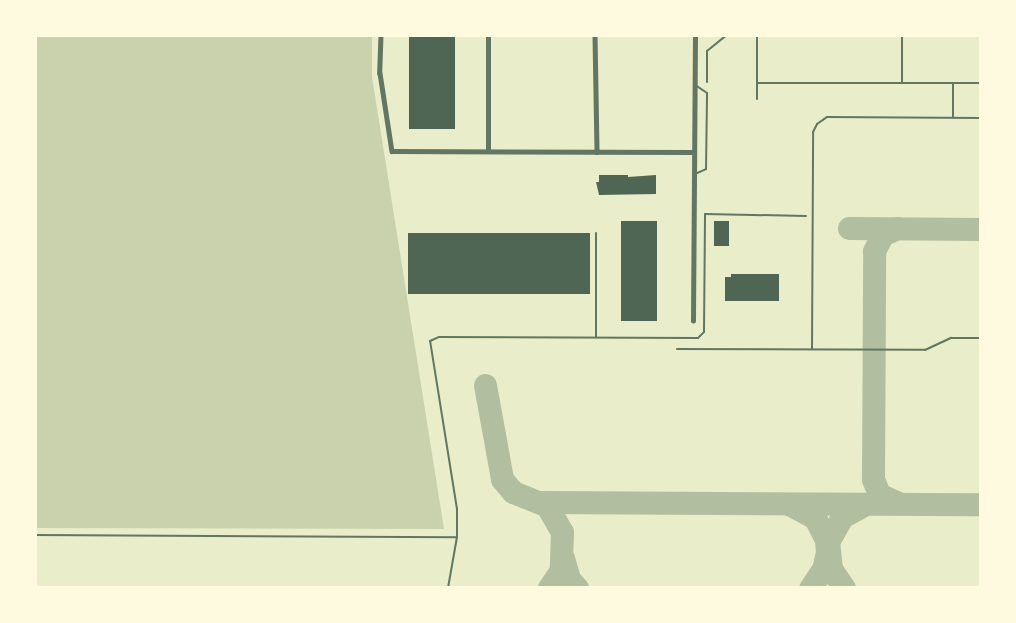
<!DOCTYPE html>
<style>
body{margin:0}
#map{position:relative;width:1016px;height:623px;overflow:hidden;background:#e9edc9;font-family:"Varela Round",sans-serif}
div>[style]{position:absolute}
.green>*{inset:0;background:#cad2ad}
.taxiway>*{height:23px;margin:-11.5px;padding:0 11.5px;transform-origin:11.5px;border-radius:11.5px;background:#b2bea0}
.building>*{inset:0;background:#4f6655;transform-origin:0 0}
.service>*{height:2px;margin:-1px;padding:0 1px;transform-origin:1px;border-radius:1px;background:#617663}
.minor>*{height:4.5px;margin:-2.25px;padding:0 2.25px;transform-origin:2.25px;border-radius:2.25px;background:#617663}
span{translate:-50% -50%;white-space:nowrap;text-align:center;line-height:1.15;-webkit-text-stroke:5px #fefae0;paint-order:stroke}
.frame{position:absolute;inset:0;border:37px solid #fefae0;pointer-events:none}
</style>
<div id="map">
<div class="green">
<div style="clip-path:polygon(35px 35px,372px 35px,372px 77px,444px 529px,35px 528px)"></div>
</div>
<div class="taxiway">
<div style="left:849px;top:228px;width:132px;rotate:0.4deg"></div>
<div style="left:485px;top:385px;width:96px;rotate:79.7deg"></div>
<div style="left:502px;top:479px;width:17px;rotate:50deg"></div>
<div style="left:513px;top:492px;width:37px;rotate:22deg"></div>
<div style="left:547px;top:506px;width:30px;rotate:60deg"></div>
<div style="left:562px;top:532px;width:38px;rotate:92deg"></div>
<div style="left:561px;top:570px;width:22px;rotate:124deg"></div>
<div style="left:540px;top:502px;width:441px;rotate:0.3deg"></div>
<div style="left:898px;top:503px;width:21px;rotate:-155deg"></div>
<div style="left:879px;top:494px;width:16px;rotate:-112deg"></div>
<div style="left:873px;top:479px;width:228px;rotate:-89.7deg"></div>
<div style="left:874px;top:251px;width:18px;rotate:-63deg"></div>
<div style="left:882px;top:235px;width:17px;rotate:-24deg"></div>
<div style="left:789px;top:504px;width:30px;rotate:28deg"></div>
<div style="left:815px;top:518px;width:25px;rotate:63deg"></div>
<div style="left:826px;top:540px;width:12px;rotate:85deg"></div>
<div style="left:827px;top:552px;width:17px;rotate:103deg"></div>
<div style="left:823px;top:569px;width:23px;rotate:124deg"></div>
<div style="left:563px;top:558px;width:22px;rotate:74deg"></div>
<div style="left:569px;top:579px;width:12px;rotate:48deg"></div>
<div style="left:844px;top:588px;width:23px;rotate:-124deg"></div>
<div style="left:831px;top:569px;width:27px;rotate:-96deg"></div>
<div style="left:828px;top:542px;width:29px;rotate:-61deg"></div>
<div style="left:842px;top:517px;width:25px;rotate:-29deg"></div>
</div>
<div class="building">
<div style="left:409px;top:35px;width:46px;height:94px"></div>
<div style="clip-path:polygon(599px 175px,628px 175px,628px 177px,656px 175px,656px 194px,599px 195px,596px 182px,599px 182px)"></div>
<div style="left:621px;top:221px;width:36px;height:100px"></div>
<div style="left:714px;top:221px;width:15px;height:25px"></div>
<div style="left:408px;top:233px;width:182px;height:61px"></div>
<div style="clip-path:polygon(731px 274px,779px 274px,779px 301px,725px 301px,725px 277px,731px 277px)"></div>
</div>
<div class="service">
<div style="left:707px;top:82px;width:31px;rotate:-90deg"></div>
<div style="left:707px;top:51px;width:26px;rotate:-39deg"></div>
<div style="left:757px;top:83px;width:224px"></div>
<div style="left:902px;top:83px;width:48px;rotate:-90deg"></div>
<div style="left:757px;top:99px;width:64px;rotate:-90deg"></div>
<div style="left:953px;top:117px;width:33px;rotate:-90deg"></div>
<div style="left:695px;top:174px;width:12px;rotate:-24deg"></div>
<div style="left:706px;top:169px;width:76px;rotate:-89.2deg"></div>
<div style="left:707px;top:93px;width:14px;rotate:-146deg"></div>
<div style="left:596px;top:233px;width:104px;rotate:90deg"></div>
<div style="left:677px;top:349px;width:248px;rotate:0.2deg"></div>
<div style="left:925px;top:350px;width:29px;rotate:-25deg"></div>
<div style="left:951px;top:338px;width:30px"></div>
<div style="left:812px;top:349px;width:217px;rotate:-89.7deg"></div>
<div style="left:813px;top:132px;width:9px;rotate:-63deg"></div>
<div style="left:817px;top:124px;width:12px;rotate:-35deg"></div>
<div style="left:827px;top:117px;width:154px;rotate:0.4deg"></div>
<div style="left:35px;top:535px;width:422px;rotate:0.3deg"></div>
<div style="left:448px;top:588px;width:52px;rotate:-80deg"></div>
<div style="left:457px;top:537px;width:28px;rotate:-90deg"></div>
<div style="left:457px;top:509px;width:170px;rotate:-99.1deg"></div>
<div style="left:430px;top:341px;width:10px;rotate:-24deg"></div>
<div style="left:439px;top:337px;width:259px;rotate:0.2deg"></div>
<div style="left:698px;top:338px;width:8px;rotate:-45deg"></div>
<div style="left:704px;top:332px;width:118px;rotate:-89.5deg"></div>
<div style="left:705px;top:214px;width:101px;rotate:1.1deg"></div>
</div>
<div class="minor">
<div style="left:381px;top:35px;width:38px;rotate:92deg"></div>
<div style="left:380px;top:73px;width:79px;rotate:81.3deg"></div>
<div style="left:392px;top:151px;width:302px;rotate:0.2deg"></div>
<div style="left:595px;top:35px;width:117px;rotate:89deg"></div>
<div style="left:488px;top:151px;width:116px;rotate:-90deg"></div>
<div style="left:693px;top:321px;width:286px;rotate:-89.6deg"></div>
</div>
<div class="frame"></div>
</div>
